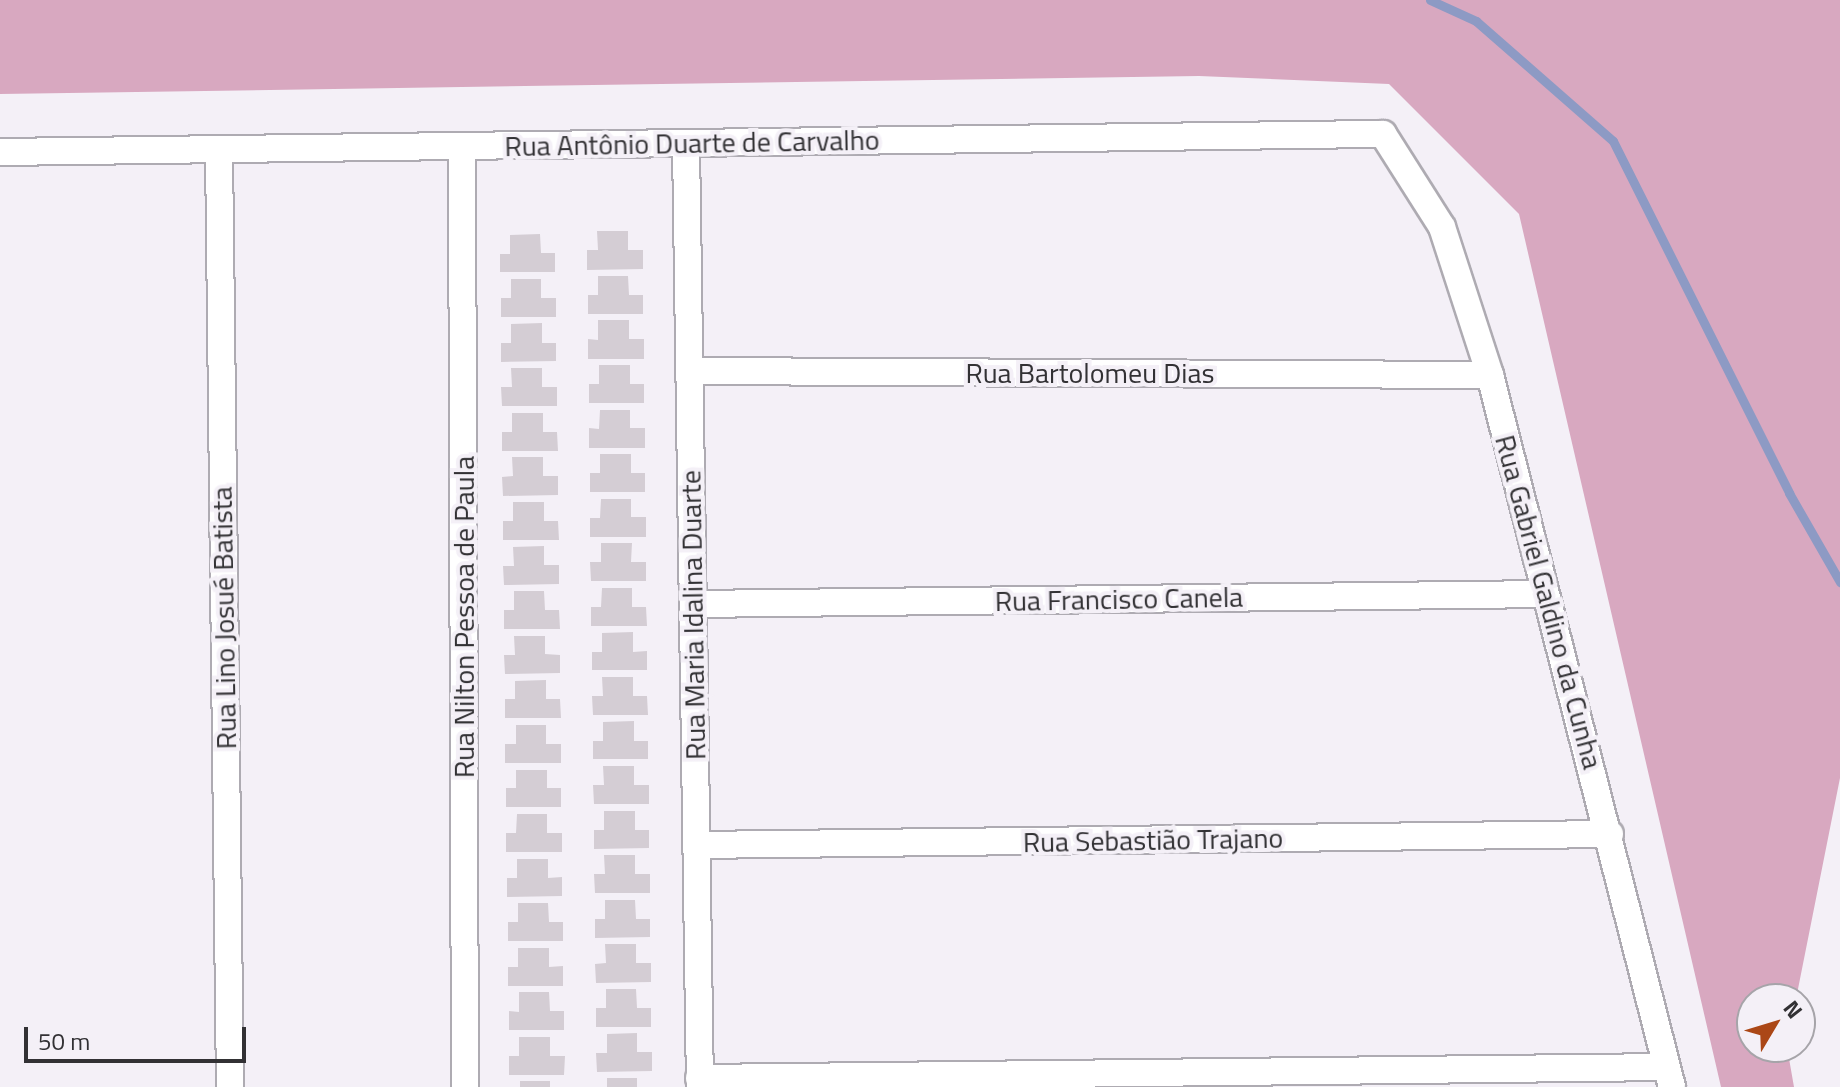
<!DOCTYPE html>
<meta charset="utf-8">
<style>
body{margin:0}
#map{position:relative;width:1840px;height:1087px;overflow:hidden;background:#f4f0f7;font-family:"Titillium Web",sans-serif}
div>[style]{position:absolute}
.forest>*{inset:0;background:#d8a8c0}
.stream>*{height:9px;margin:-4.5px;padding:0 4.5px;transform-origin:4.5px;border-radius:4.5px;background:#8d9ac4}
.building>*{inset:0;background:#d4cdd4;transform-origin:0 0}
.roads{filter:drop-shadow(2px 0 #aeabb2) drop-shadow(-2px 0 #aeabb2) drop-shadow(0 2px #aeabb2) drop-shadow(0 -2px #aeabb2)}
.minor>*{height:26px;margin:-13px;padding:0 13px;transform-origin:13px;border-radius:13px;background:#fff}
span{translate:-50% -50%;white-space:nowrap;text-align:center;line-height:1.15;-webkit-text-stroke:8px #f4f0f7;paint-order:stroke}
.street-label{font-size:28px;color:#323134}
.north{position:absolute;left:1736px;top:983px;width:80px;height:80px;box-sizing:border-box;background:#f4f0f7;border:2px solid #a6a4a9;border-radius:50%;rotate:52deg;font-size:22px;font-weight:700;line-height:32px;text-align:center;color:#323134}
.north::after{content:'';display:block;margin:auto;width:28px;height:36px;background:#ab4716;clip-path:polygon(50% 0,100% 100%,50% 72%,0 100%)}
.scale{position:absolute;left:24px;top:1027px;width:222px;height:36px;box-sizing:border-box;border:4px solid #323134;border-top:0;padding-left:10px;font-size:24px;line-height:28px;white-space:nowrap;color:#323134;-webkit-text-stroke:6px #f4f0f7;paint-order:stroke}
</style>
<div id="map">
<div class="forest">
<div style="clip-path:polygon(0 0,1840px 0,1840px 778px,1796px 999px,1752px 999px,1752px 1047px,1787px 1047px,1794px 1087px,1721px 1087px,1519px 214px,1389px 84px,1199px 76px,0 94px)"></div>
</div>
<div class="stream">
<div style="left:1430px;top:0;width:51px;rotate:24.5deg"></div>
<div style="left:1476px;top:21px;width:182px;rotate:41.2deg"></div>
<div style="left:1613px;top:141px;width:394px;rotate:63.4deg"></div>
<div style="left:1789px;top:493px;width:103px;rotate:60.2deg"></div>
</div>
<div class="building">
<div style="clip-path:polygon(597px 231px,628px 231px,628px 250px,643px 250px,643px 269px,587px 270px,587px 250px,598px 250px)"></div>
<div style="clip-path:polygon(540px 234px,541px 253px,555px 253px,555px 272px,500px 272px,500px 254px,510px 254px,510px 235px)"></div>
<div style="clip-path:polygon(598px 276px,628px 276px,629px 295px,643px 295px,643px 314px,588px 314px,588px 295px,598px 295px)"></div>
<div style="clip-path:polygon(511px 279px,541px 279px,541px 298px,556px 298px,556px 317px,501px 317px,501px 298px,511px 298px)"></div>
<div style="clip-path:polygon(598px 320px,629px 320px,629px 339px,644px 339px,644px 359px,588px 359px,588px 339px,598px 340px)"></div>
<div style="clip-path:polygon(542px 323px,542px 343px,556px 343px,556px 361px,501px 362px,501px 343px,511px 343px,511px 324px)"></div>
<div style="clip-path:polygon(599px 365px,630px 365px,630px 384px,644px 384px,644px 403px,589px 403px,589px 384px,599px 384px)"></div>
<div style="clip-path:polygon(511px 368px,542px 368px,542px 387px,557px 387px,557px 406px,502px 406px,501px 387px,512px 387px)"></div>
<div style="clip-path:polygon(600px 410px,630px 410px,630px 428px,645px 428px,645px 448px,589px 448px,589px 428px,599px 429px)"></div>
<div style="clip-path:polygon(512px 413px,543px 413px,543px 432px,557px 432px,558px 451px,502px 451px,502px 432px,512px 432px)"></div>
<div style="clip-path:polygon(600px 454px,631px 454px,631px 473px,645px 473px,645px 492px,590px 492px,590px 473px,600px 473px)"></div>
<div style="clip-path:polygon(512px 457px,543px 457px,543px 476px,558px 476px,558px 495px,503px 496px,502px 477px,513px 476px)"></div>
<div style="clip-path:polygon(601px 499px,631px 499px,631px 517px,646px 517px,646px 537px,590px 537px,590px 518px,600px 518px)"></div>
<div style="clip-path:polygon(513px 502px,544px 502px,544px 521px,558px 521px,559px 540px,503px 540px,503px 521px,513px 521px)"></div>
<div style="clip-path:polygon(601px 543px,632px 543px,631px 562px,646px 562px,646px 581px,591px 581px,590px 562px,601px 562px)"></div>
<div style="clip-path:polygon(544px 546px,544px 565px,559px 565px,559px 584px,504px 585px,503px 566px,514px 566px,513px 547px)"></div>
<div style="clip-path:polygon(602px 588px,632px 588px,632px 607px,646px 607px,647px 626px,591px 626px,591px 607px,601px 607px)"></div>
<div style="clip-path:polygon(514px 591px,544px 591px,545px 610px,559px 610px,560px 629px,504px 629px,504px 610px,514px 610px)"></div>
<div style="clip-path:polygon(633px 632px,633px 652px,647px 651px,647px 670px,592px 670px,592px 652px,602px 652px,602px 633px)"></div>
<div style="clip-path:polygon(514px 636px,545px 636px,545px 654px,560px 655px,560px 673px,505px 674px,504px 655px,515px 655px)"></div>
<div style="clip-path:polygon(602px 677px,633px 677px,633px 696px,647px 696px,648px 715px,593px 715px,592px 696px,603px 696px)"></div>
<div style="clip-path:polygon(546px 680px,546px 699px,560px 699px,561px 718px,505px 718px,505px 699px,515px 699px,515px 681px)"></div>
<div style="clip-path:polygon(634px 721px,634px 741px,648px 741px,648px 759px,593px 759px,593px 741px,603px 741px,603px 722px)"></div>
<div style="clip-path:polygon(516px 725px,546px 725px,546px 744px,561px 744px,561px 763px,505px 763px,505px 744px,516px 744px)"></div>
<div style="clip-path:polygon(603px 766px,634px 766px,634px 785px,649px 785px,649px 804px,594px 804px,593px 785px,604px 785px)"></div>
<div style="clip-path:polygon(516px 770px,547px 770px,547px 788px,561px 788px,561px 807px,506px 807px,506px 788px,516px 788px)"></div>
<div style="clip-path:polygon(604px 811px,635px 811px,635px 830px,649px 830px,649px 848px,594px 849px,594px 830px,604px 830px)"></div>
<div style="clip-path:polygon(517px 814px,547px 814px,547px 833px,562px 833px,562px 852px,506px 852px,506px 833px,516px 833px)"></div>
<div style="clip-path:polygon(604px 855px,635px 855px,635px 874px,650px 874px,650px 893px,595px 893px,594px 874px,605px 874px)"></div>
<div style="clip-path:polygon(517px 859px,548px 859px,548px 878px,562px 877px,562px 896px,507px 897px,507px 878px,517px 878px)"></div>
<div style="clip-path:polygon(605px 900px,635px 900px,636px 919px,650px 919px,650px 937px,595px 938px,595px 919px,605px 919px)"></div>
<div style="clip-path:polygon(518px 903px,548px 903px,549px 922px,563px 922px,563px 941px,508px 941px,508px 922px,518px 922px)"></div>
<div style="clip-path:polygon(605px 944px,636px 944px,636px 963px,651px 963px,651px 982px,596px 983px,595px 964px,606px 963px)"></div>
<div style="clip-path:polygon(518px 948px,549px 948px,549px 967px,563px 966px,563px 986px,508px 986px,508px 967px,518px 967px)"></div>
<div style="clip-path:polygon(606px 989px,636px 989px,637px 1008px,651px 1008px,651px 1027px,596px 1027px,596px 1008px,606px 1008px)"></div>
<div style="clip-path:polygon(519px 992px,549px 992px,550px 1011px,564px 1011px,564px 1030px,509px 1030px,509px 1011px,519px 1012px)"></div>
<div style="clip-path:polygon(637px 1033px,637px 1052px,652px 1052px,652px 1071px,597px 1072px,596px 1053px,607px 1053px,607px 1034px)"></div>
<div style="clip-path:polygon(519px 1037px,550px 1037px,550px 1056px,565px 1056px,564px 1075px,509px 1075px,509px 1056px,519px 1056px)"></div>
<div style="left:607px;top:1078px;width:30px;height:9px"></div>
<div style="left:520px;top:1081px;width:30px;height:6px"></div>
</div>
<div class="roads">
<div class="minor">
<div style="left:686px;top:144px;width:943px;rotate:89.15deg"></div>
<div style="left:462px;top:146px;width:941px;rotate:89.82deg"></div>
<div style="left:219px;top:150px;width:937px;rotate:89.33deg"></div>
<div style="left:0;top:152px;width:1383px;rotate:-0.75deg"></div>
<div style="left:1383px;top:134px;width:110px;rotate:57.6deg"></div>
<div style="left:1442px;top:227px;width:156px;rotate:72deg"></div>
<div style="left:1490px;top:375px;width:735px;rotate:75.66deg"></div>
<div style="left:690px;top:371px;width:800px;rotate:0.29deg"></div>
<div style="left:693px;top:604px;width:852px;rotate:-0.67deg"></div>
<div style="left:696px;top:845px;width:914px;rotate:-0.69deg"></div>
<div style="left:699px;top:1078px;width:967px;rotate:-0.65deg"></div>
</div>
</div>
<div class="street-label">
<span style="left:692px;top:143px;rotate:-1deg">Rua Antônio Duarte de Carvalho</span>
<span style="left:1090px;top:373px">Rua Bartolomeu Dias</span>
<span style="left:1119px;top:599px;rotate:-1deg">Rua Francisco Canela</span>
<span style="left:1549px;top:602px;rotate:75deg">Rua Gabriel Galdino da Cunha</span>
<span style="left:693px;top:615px;rotate:-91deg">Rua Maria Idalina Duarte</span>
<span style="left:464px;top:617px;rotate:-90deg">Rua Nilton Pessoa de Paula</span>
<span style="left:224px;top:618px;rotate:-91deg">Rua Lino Josué Batista</span>
<span style="left:1153px;top:840px;rotate:-1deg">Rua Sebastião Trajano</span>
</div>
<div class="north">N</div>
<div class="scale">50 m</div>
</div>
